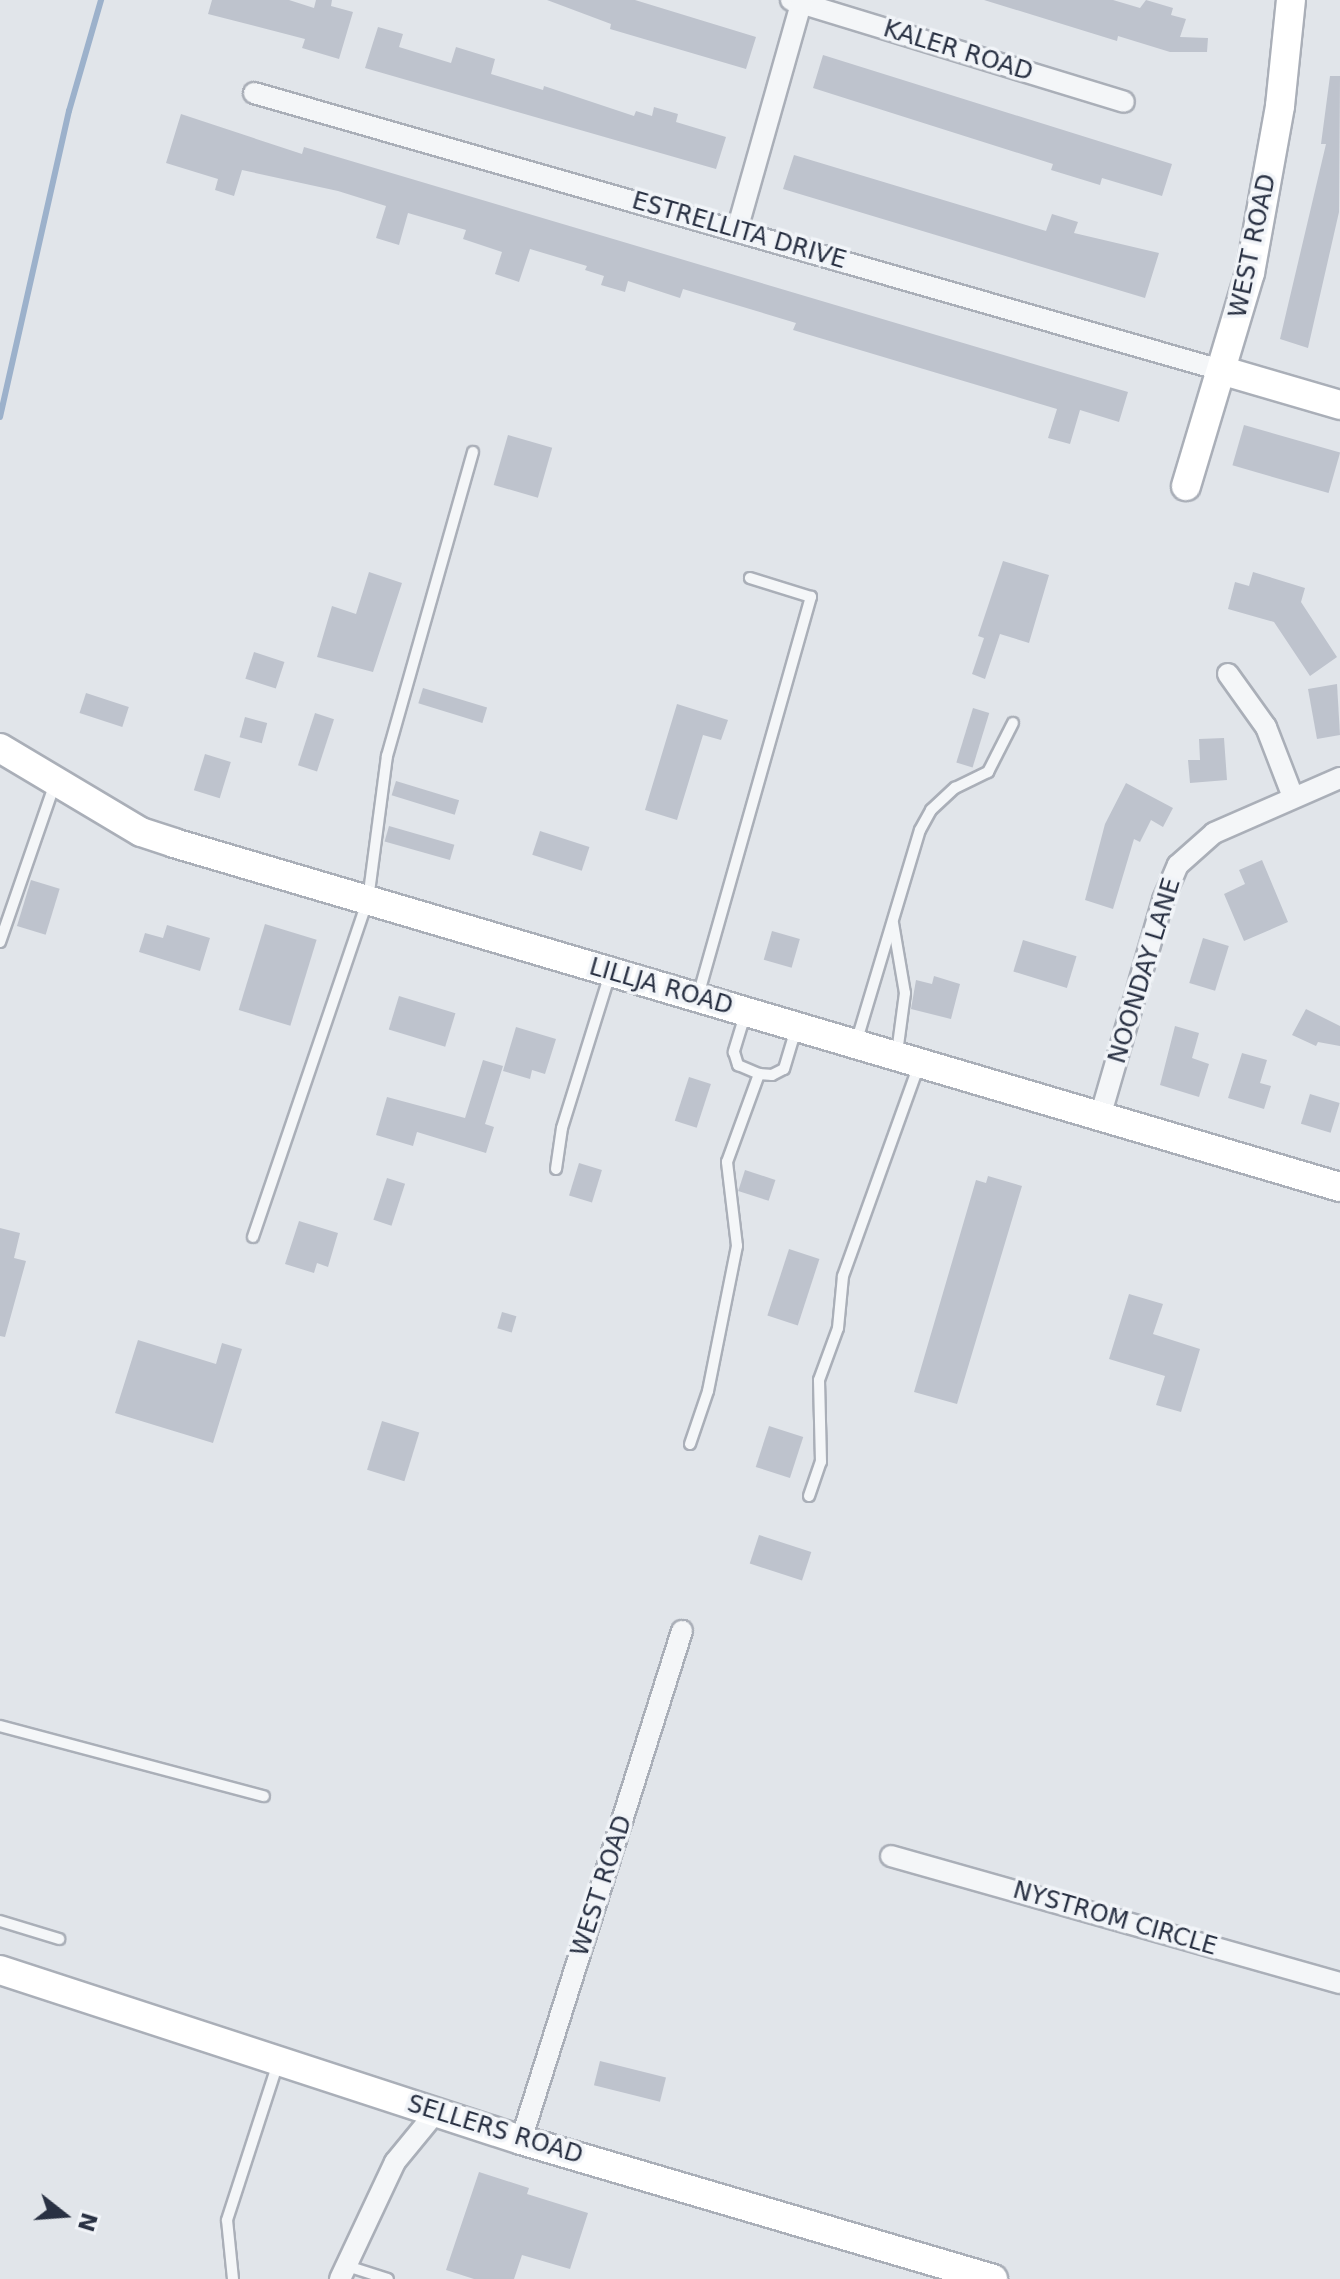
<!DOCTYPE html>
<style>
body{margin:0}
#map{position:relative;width:1340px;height:2279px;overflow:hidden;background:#e1e5ea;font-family:"DejaVu Sans",sans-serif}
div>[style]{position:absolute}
.stream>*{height:6px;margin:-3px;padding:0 3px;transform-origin:3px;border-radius:3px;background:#9cb1cb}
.building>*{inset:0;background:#bec3cd;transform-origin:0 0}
.roads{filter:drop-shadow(2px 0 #aaafb8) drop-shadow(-2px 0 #aaafb8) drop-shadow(0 2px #aaafb8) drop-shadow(0 -2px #aaafb8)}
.lane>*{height:10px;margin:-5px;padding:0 5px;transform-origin:5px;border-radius:5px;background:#f4f6f8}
.street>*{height:20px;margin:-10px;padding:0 10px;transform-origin:10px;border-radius:10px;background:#f4f6f8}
.secondary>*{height:28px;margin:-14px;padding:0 14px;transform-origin:14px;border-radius:14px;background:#fff}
span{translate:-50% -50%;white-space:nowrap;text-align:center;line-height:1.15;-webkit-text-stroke:7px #f1f4f8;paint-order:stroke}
.street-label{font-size:24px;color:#293143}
.north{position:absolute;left:24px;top:2175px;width:80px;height:80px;-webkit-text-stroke:6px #f1f4f8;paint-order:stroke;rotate:107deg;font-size:22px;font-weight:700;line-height:32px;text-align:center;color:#293143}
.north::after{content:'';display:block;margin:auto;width:28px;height:36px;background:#293143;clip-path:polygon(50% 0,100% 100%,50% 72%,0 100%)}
</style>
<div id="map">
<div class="stream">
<div style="left:0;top:417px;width:314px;rotate:-77.3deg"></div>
<div style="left:69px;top:111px;width:116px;rotate:-73.9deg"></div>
</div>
<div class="building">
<div style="clip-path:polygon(212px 0,289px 0,314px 8px,316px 0,332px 0,331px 6px,353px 12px,339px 59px,302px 48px,305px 39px,208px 14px)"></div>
<div style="clip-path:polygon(547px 0,635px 0,756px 37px,746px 69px,610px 29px,611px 24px)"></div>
<div style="clip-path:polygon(984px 0,1113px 0,1140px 8px,1146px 0,1173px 8px,1171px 15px,1186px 19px,1180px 37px,1208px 38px,1207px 52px,1170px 52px,1118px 36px,1117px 41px)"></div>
<div style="clip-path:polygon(378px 27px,403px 34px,399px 47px,451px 63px,456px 47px,495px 59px,491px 74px,543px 90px,544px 86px,634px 116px,636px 111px,652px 116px,654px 107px,678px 114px,676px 122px,726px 137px,716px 169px,365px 68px)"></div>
<div style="clip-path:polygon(823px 55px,1172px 164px,1162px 196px,1102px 178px,1100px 185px,1051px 170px,1053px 164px,813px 88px)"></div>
<div style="clip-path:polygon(1330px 76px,1340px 76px,1339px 212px,1308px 348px,1280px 339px,1326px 144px,1321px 144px)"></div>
<div style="clip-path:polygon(181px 114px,302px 154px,304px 147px,1128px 392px,1119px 422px,1080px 410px,1070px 444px,1048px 438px,1057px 409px,793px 330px,796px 323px,683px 289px,680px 298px,628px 281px,625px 292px,601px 285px,604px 276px,585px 270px,587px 266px,530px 249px,519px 282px,495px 274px,502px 252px,463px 239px,466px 230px,408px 213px,399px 245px,376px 238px,386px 206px,338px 191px,242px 170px,234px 196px,215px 190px,218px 179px,166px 163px)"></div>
<div style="clip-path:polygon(794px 155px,1046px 231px,1052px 214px,1078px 222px,1074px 233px,1159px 253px,1145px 298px,783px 189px)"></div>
<div style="left:1244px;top:425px;width:100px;height:42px;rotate:16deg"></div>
<div style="left:508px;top:435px;width:46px;height:52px;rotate:16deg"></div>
<div style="clip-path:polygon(1003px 561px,1049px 575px,1029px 643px,1000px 634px,985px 679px,972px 674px,984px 638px,978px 636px)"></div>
<div style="clip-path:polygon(369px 572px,402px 583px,373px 672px,317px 657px,332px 606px,356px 614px)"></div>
<div style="clip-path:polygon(1253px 572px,1305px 588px,1301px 602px,1337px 657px,1310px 676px,1274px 622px,1228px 609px,1235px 582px,1249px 586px)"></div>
<div style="left:254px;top:652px;width:32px;height:28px;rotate:18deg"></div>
<div style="clip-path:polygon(1337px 684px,1340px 735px,1317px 739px,1308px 689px)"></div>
<div style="left:423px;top:688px;width:67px;height:16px;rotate:17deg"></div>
<div style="left:86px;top:693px;width:45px;height:21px;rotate:18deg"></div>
<div style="clip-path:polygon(677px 704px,728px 720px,721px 740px,703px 735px,677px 820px,645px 810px)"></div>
<div style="left:973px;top:708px;width:17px;height:57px;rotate:17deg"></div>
<div style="left:315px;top:713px;width:20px;height:55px;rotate:18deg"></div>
<div style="left:245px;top:717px;width:23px;height:21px;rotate:15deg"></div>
<div style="clip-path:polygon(1224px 738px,1227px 780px,1190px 783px,1188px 760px,1200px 760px,1199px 739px)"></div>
<div style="left:205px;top:754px;width:27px;height:38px;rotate:17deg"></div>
<div style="left:396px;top:781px;width:66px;height:15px;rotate:17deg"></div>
<div style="clip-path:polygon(1126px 783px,1173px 808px,1163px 827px,1151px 820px,1140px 842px,1134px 839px,1113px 909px,1085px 900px,1105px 824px)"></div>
<div style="left:389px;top:826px;width:68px;height:16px;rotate:16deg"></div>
<div style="left:540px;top:831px;width:52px;height:25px;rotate:18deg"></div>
<div style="clip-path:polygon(1262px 860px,1288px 922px,1244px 941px,1224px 894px,1245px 884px,1239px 870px)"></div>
<div style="left:31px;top:880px;width:30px;height:48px;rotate:17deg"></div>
<div style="left:265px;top:924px;width:54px;height:90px;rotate:17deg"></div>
<div style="clip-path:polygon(167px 925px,210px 938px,200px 971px,139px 952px,145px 933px,163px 938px)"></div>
<div style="left:772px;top:931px;width:29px;height:30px;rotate:16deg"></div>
<div style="left:1203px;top:938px;width:27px;height:47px;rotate:17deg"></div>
<div style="left:1023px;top:940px;width:56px;height:33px;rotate:17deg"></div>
<div style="clip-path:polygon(934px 976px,960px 984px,951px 1019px,911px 1009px,916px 980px,932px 984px)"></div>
<div style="left:399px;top:996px;width:59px;height:35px;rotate:17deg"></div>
<div style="clip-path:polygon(1306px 1009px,1340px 1026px,1340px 1046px,1318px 1042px,1316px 1046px,1292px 1035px)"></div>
<div style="clip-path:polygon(1175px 1026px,1199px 1033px,1192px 1058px,1209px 1064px,1199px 1097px,1160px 1085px)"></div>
<div style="clip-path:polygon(516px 1027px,556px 1039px,545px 1074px,532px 1070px,530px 1079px,503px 1071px)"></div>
<div style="clip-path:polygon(1242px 1053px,1267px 1060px,1260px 1083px,1271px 1086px,1264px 1109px,1228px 1098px)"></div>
<div style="clip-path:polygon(483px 1060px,503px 1066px,485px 1124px,494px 1127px,486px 1153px,417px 1132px,413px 1146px,376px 1135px,387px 1097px,465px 1118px)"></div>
<div style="left:689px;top:1077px;width:23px;height:46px;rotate:18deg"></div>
<div style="left:1310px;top:1094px;width:31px;height:31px;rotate:17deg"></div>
<div style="left:579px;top:1163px;width:24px;height:34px;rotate:17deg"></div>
<div style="left:745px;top:1170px;width:32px;height:22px;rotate:18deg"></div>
<div style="clip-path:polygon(988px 1176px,1022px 1186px,957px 1404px,914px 1392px,976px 1180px,986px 1183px)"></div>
<div style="left:387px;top:1178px;width:19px;height:44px;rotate:18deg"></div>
<div style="clip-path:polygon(299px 1221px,338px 1233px,328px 1267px,317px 1263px,314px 1273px,285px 1264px)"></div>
<div style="clip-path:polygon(0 1228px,20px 1233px,14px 1258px,26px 1261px,5px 1337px,0 1336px)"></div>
<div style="left:789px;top:1249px;width:32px;height:70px;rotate:18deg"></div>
<div style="clip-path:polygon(1129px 1294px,1163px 1304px,1153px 1334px,1200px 1349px,1181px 1412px,1156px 1405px,1165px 1376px,1109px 1359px)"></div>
<div style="left:502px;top:1312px;width:15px;height:17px;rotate:16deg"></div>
<div style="clip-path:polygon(138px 1340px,216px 1364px,222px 1343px,242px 1349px,213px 1443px,115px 1413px)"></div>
<div style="left:382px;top:1421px;width:39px;height:51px;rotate:17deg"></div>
<div style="left:769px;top:1426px;width:36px;height:43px;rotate:18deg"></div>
<div style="left:759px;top:1535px;width:55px;height:30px;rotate:18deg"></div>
<div style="left:600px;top:2061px;width:68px;height:25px;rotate:14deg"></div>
<div style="clip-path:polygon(479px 2172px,529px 2188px,527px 2194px,588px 2213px,570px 2269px,522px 2255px,514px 2279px,474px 2279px,446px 2270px)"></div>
</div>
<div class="roads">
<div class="lane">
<div style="left:893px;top:923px;width:71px;rotate:80.3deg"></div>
<div style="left:905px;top:993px;width:61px;rotate:97.6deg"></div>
<div style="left:0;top:942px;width:168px;rotate:-70.9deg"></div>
<div style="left:698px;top:996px;width:415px;rotate:-74.2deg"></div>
<div style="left:811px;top:597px;width:64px;rotate:-162.7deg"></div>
<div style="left:745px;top:1015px;width:39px;rotate:107deg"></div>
<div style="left:734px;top:1052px;width:14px;rotate:73deg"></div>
<div style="left:738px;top:1065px;width:23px;rotate:23deg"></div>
<div style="left:759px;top:1074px;width:13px;rotate:4deg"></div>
<div style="left:772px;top:1075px;width:13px;rotate:-27deg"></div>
<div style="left:784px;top:1069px;width:42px;rotate:-73.3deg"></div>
<div style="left:856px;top:1043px;width:222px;rotate:-73.3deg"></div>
<div style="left:920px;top:830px;width:23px;rotate:-61deg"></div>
<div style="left:931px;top:810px;width:33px;rotate:-43deg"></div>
<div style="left:955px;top:788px;width:37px;rotate:-26deg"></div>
<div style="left:988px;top:772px;width:55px;rotate:-63deg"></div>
<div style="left:556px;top:1169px;width:41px;rotate:-81.7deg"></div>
<div style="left:562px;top:1128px;width:161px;rotate:-72.7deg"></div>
<div style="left:253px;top:1237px;width:356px;rotate:-71.2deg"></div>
<div style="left:368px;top:900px;width:145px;rotate:-82.5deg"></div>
<div style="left:387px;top:756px;width:316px;rotate:-74.2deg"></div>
<div style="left:690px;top:1444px;width:56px;rotate:-71.2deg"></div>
<div style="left:708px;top:1391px;width:148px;rotate:-78.7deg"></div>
<div style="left:737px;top:1246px;width:85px;rotate:-96.8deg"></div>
<div style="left:727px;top:1162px;width:94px;rotate:-70deg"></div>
<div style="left:809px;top:1496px;width:36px;rotate:-71deg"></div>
<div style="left:821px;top:1462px;width:82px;rotate:-91.4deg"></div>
<div style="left:819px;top:1380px;width:55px;rotate:-69.9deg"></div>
<div style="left:838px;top:1328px;width:52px;rotate:-84.5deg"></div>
<div style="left:843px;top:1276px;width:224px;rotate:-70.2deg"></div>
<div style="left:0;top:1726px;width:273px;rotate:14.9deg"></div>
<div style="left:0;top:1921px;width:62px;rotate:17deg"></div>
<div style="left:344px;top:2265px;width:46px;rotate:17.7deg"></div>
<div style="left:233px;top:2279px;width:59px;rotate:-95.8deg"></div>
<div style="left:227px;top:2220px;width:165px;rotate:-72deg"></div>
</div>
<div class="street">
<div style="left:791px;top:0;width:348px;rotate:17deg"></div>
<div style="left:254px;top:93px;width:1009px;rotate:15.99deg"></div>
<div style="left:737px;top:230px;width:239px;rotate:-74.2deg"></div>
<div style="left:1228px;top:674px;width:65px;rotate:54.4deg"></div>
<div style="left:1266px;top:727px;width:75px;rotate:68.9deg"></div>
<div style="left:1100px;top:1117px;width:226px;rotate:-73.8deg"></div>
<div style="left:1163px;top:900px;width:38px;rotate:-67deg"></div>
<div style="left:1178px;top:865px;width:48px;rotate:-41.6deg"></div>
<div style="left:1214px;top:833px;width:137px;rotate:-23.6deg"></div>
<div style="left:891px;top:1856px;width:467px;rotate:15.8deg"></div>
<div style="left:521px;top:2140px;width:534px;rotate:-72.45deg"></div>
<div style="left:340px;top:2279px;width:129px;rotate:-64.8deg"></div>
<div style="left:395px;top:2162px;width:65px;rotate:-50.6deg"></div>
</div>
<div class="secondary">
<div style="left:1224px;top:371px;width:121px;rotate:16.3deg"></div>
<div style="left:1186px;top:486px;width:222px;rotate:-73.3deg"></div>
<div style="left:1250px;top:273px;width:170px;rotate:-79.8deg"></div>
<div style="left:1280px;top:106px;width:107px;rotate:-84.1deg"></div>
<div style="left:0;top:748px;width:164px;rotate:30.8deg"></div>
<div style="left:141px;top:832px;width:35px;rotate:18deg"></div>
<div style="left:174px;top:843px;width:1216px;rotate:16.44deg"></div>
<div style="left:0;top:1970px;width:548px;rotate:18.07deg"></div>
<div style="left:521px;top:2140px;width:492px;rotate:16.4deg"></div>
</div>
</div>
<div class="street-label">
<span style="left:958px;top:51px;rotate:17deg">KALER ROAD</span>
<span style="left:739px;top:231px;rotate:16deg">ESTRELLITA DRIVE</span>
<span style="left:1253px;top:246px;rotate:-78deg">WEST ROAD</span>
<span style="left:1145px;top:971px;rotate:-73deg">NOONDAY LANE</span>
<span style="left:661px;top:987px;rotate:16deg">LILLJA ROAD</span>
<span style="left:602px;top:1886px;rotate:-72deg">WEST ROAD</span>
<span style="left:1115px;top:1919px;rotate:16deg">NYSTROM CIRCLE</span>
<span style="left:495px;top:2130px;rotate:17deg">SELLERS ROAD</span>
</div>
<div class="north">N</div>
</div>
